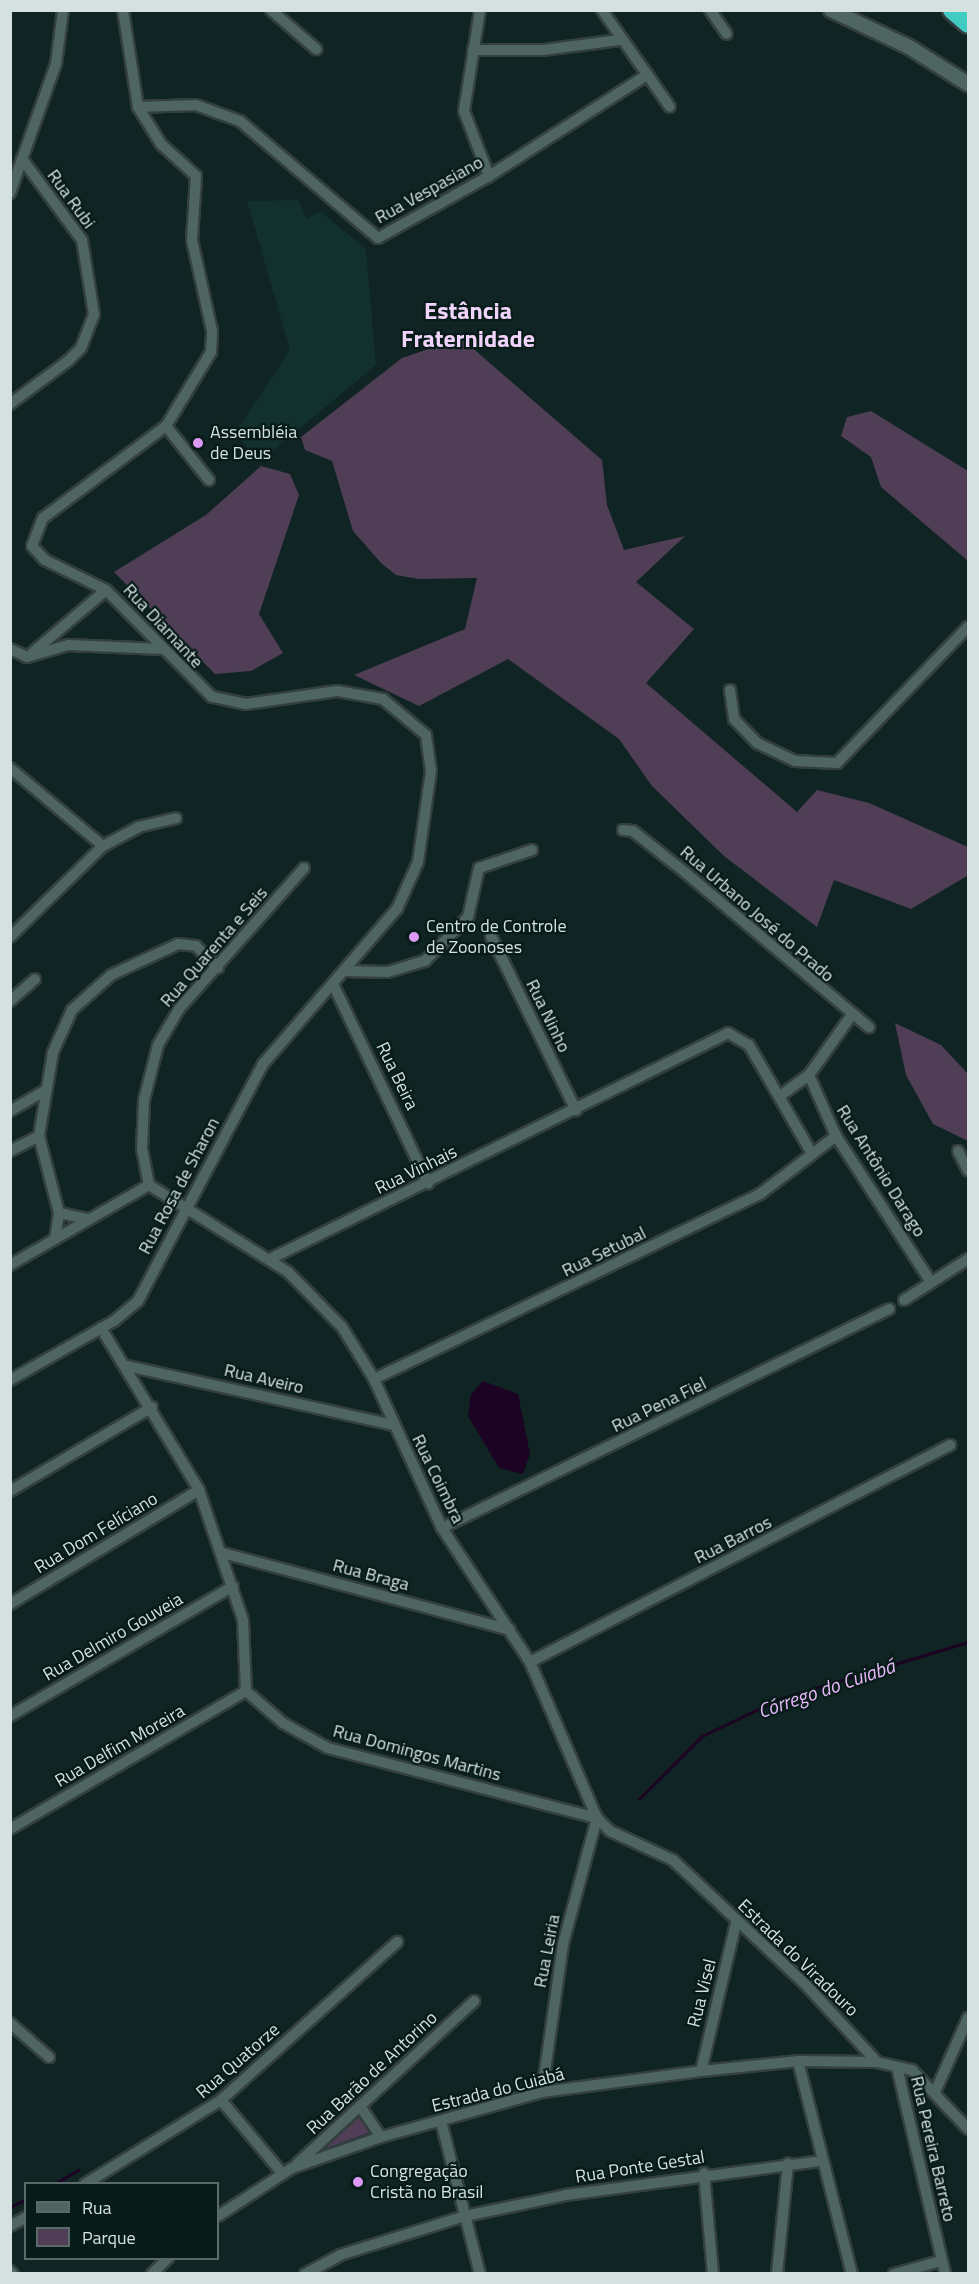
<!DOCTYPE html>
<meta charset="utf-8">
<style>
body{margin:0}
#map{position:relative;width:979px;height:2284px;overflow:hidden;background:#102423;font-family:"Titillium Web",sans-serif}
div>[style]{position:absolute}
.built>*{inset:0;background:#11302e}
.green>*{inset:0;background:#4f3e56}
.water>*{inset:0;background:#1c0324}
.stream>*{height:3px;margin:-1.5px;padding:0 1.5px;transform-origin:1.5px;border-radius:1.5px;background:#1c0324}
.roads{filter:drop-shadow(2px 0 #33403f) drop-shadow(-2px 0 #33403f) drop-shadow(0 2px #33403f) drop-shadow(0 -2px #33403f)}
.minor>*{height:10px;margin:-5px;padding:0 5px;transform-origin:5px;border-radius:5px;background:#4f6562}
.tertiary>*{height:14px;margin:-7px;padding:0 7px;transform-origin:7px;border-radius:7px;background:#4f6562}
.motorway>*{height:18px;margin:-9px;padding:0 9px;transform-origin:9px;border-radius:9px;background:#42cbc3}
.dots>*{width:16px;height:16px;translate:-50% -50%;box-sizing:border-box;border:3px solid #071b19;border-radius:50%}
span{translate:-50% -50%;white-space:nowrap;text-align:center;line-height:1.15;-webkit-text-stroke:4.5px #071b19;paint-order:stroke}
.street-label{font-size:18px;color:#d4e1df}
.poi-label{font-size:18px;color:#d4e1df}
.left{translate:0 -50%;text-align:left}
.water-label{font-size:20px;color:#e7b8f8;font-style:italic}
.district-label{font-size:24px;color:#f0d4fb;font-weight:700}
.frame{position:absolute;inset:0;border:12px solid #d4e1df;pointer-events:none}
.legend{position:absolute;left:24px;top:2182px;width:195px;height:78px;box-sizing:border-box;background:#071b19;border:2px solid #596a68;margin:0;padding:8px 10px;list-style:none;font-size:18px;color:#d4e1df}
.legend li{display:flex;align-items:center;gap:12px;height:30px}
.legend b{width:30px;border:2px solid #596a68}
</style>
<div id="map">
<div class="built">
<div style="clip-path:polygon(299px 200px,306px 218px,321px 212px,366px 249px,376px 365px,259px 462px,235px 433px,290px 350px,247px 201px)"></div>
</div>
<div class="green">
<div style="clip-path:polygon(461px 338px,602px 460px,607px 505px,624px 550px,685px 536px,636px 582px,694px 629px,646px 683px,797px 812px,817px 790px,869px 803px,968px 847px,967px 876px,911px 909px,834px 880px,817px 927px,724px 856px,652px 786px,619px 739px,508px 659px,419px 706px,354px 675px,465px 629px,477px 578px,419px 579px,396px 575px,382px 564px,353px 531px,332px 461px,305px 450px,301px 437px,402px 358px)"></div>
<div style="clip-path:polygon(871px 411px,968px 471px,968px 561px,881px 487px,871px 457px,841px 436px,847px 417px)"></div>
<div style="clip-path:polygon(261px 466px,290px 474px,299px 495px,259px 614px,283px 653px,251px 671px,215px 674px,114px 572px,206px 515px)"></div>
<div style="clip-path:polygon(895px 1023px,941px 1045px,968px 1074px,968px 1141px,933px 1124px,906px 1075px)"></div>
<div style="clip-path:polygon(358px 2112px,371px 2132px,313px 2153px)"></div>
</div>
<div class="water">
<div style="clip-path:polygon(483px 1381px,518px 1394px,530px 1454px,523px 1474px,499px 1468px,468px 1416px,471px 1394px)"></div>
</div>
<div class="stream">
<div style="left:639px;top:1799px;width:89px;rotate:-45deg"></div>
<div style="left:702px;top:1736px;width:85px;rotate:-25.7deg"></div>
<div style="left:779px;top:1699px;width:197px;rotate:-16.8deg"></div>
<div style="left:54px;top:2184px;width:28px;rotate:-30deg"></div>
<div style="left:10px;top:2207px;width:18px;rotate:-27deg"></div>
</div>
<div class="roads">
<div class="minor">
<div style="left:271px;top:10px;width:60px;rotate:40.9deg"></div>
<div style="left:480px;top:10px;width:102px;rotate:99deg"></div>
<div style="left:464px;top:111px;width:70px;rotate:69deg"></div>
<div style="left:602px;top:10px;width:118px;rotate:55deg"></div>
<div style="left:710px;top:10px;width:29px;rotate:55deg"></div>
<div style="left:473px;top:50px;width:70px"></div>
<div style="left:543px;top:50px;width:77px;rotate:-7.5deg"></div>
<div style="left:138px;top:107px;width:58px;rotate:-2deg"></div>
<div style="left:196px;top:105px;width:47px;rotate:20deg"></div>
<div style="left:240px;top:121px;width:181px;rotate:40.3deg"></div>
<div style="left:378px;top:238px;width:127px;rotate:-29.2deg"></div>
<div style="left:489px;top:176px;width:188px;rotate:-32.6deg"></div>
<div style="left:10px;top:193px;width:137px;rotate:-70.4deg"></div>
<div style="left:56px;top:64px;width:54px;rotate:-82.6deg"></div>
<div style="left:10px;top:404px;width:72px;rotate:-36.6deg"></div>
<div style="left:68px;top:361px;width:18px;rotate:-45deg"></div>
<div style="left:81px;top:348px;width:36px;rotate:-69deg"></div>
<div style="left:94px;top:314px;width:75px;rotate:-99.2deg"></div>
<div style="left:82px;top:240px;width:101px;rotate:-126.5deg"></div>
<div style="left:166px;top:426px;width:69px;rotate:51.5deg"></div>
<div style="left:10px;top:649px;width:19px;rotate:25deg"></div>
<div style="left:32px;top:653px;width:97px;rotate:-40.4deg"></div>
<div style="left:27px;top:657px;width:43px;rotate:-16.3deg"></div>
<div style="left:68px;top:645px;width:94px;rotate:2.4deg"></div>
<div style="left:730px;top:690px;width:29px;rotate:82deg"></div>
<div style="left:734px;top:719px;width:33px;rotate:46deg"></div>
<div style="left:757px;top:743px;width:42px;rotate:25.3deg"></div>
<div style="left:795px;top:761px;width:42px;rotate:2.7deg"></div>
<div style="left:837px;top:763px;width:189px;rotate:-46.1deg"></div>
<div style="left:10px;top:768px;width:121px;rotate:40deg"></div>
<div style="left:623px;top:830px;width:10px;rotate:6deg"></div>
<div style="left:633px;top:831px;width:69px;rotate:38.5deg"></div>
<div style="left:687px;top:874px;width:238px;rotate:40.1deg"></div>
<div style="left:304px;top:868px;width:188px;rotate:131.6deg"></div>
<div style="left:179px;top:1009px;width:42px;rotate:120.3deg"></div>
<div style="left:158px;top:1045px;width:57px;rotate:104.3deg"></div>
<div style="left:144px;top:1100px;width:49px;rotate:92.3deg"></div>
<div style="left:142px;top:1149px;width:37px;rotate:79deg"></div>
<div style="left:149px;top:1185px;width:164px;rotate:32deg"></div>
<div style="left:288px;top:1272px;width:77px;rotate:45.5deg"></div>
<div style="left:342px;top:1327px;width:61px;rotate:58.4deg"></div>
<div style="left:374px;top:1379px;width:164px;rotate:65.5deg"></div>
<div style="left:442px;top:1528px;width:160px;rotate:56.7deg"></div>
<div style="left:530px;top:1662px;width:170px;rotate:66.8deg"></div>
<div style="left:597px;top:1818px;width:18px;rotate:45deg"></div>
<div style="left:610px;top:1831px;width:69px;rotate:24.7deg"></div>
<div style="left:673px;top:1860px;width:183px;rotate:43.2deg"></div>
<div style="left:806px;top:1985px;width:105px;rotate:47.3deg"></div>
<div style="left:491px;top:936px;width:194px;rotate:64deg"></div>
<div style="left:10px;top:937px;width:130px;rotate:-44.4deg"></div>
<div style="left:103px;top:846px;width:40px;rotate:-28deg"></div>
<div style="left:138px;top:827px;width:39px;rotate:-13deg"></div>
<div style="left:345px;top:971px;width:43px;rotate:1.3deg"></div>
<div style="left:388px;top:972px;width:39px;rotate:-17deg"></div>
<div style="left:425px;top:961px;width:62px;rotate:-45.7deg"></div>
<div style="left:468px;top:917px;width:50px;rotate:-77.3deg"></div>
<div style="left:479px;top:868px;width:56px;rotate:-18.8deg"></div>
<div style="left:333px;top:984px;width:221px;rotate:64.5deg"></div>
<div style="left:10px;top:1001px;width:33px;rotate:-41deg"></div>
<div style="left:809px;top:1075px;width:67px;rotate:66.1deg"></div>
<div style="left:836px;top:1136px;width:173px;rotate:57deg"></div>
<div style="left:780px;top:1096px;width:36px;rotate:-36deg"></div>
<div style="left:809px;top:1075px;width:72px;rotate:-54.6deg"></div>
<div style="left:10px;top:1111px;width:42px;rotate:-30.3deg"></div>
<div style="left:10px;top:1151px;width:33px;rotate:-27deg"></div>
<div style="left:958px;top:1151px;width:22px;rotate:63deg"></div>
<div style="left:59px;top:1213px;width:30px;rotate:12deg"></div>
<div style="left:55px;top:1239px;width:26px;rotate:-81deg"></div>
<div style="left:59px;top:1213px;width:80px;rotate:-104.6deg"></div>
<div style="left:39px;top:1136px;width:85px;rotate:-80.5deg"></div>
<div style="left:53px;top:1052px;width:46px;rotate:-65.7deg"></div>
<div style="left:72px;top:1010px;width:52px;rotate:-41.9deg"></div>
<div style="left:111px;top:975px;width:74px;rotate:-24.8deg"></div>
<div style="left:178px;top:944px;width:18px;rotate:6deg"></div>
<div style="left:196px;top:946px;width:31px;rotate:45deg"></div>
<div style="left:270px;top:1259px;width:511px;rotate:-26.26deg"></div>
<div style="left:728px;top:1033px;width:24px;rotate:30deg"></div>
<div style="left:749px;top:1045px;width:124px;rotate:59.9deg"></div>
<div style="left:10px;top:1265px;width:160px;rotate:-29.9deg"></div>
<div style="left:904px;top:1300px;width:76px;rotate:-32.6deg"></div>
<div style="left:101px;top:1328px;width:189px;rotate:58.8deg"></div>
<div style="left:199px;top:1490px;width:137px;rotate:71.3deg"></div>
<div style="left:243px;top:1620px;width:71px;rotate:87.6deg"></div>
<div style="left:246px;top:1691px;width:49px;rotate:40.9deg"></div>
<div style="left:283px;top:1723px;width:51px;rotate:29.1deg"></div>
<div style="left:328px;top:1748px;width:278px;rotate:14.6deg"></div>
<div style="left:127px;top:1366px;width:272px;rotate:12.5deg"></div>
<div style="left:374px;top:1379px;width:428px;rotate:-25.6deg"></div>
<div style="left:760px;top:1194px;width:96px;rotate:-37.3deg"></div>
<div style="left:10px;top:1380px;width:120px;rotate:-29.6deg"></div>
<div style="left:114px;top:1321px;width:31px;rotate:-40deg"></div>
<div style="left:138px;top:1301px;width:268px;rotate:-62.2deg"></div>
<div style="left:263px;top:1064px;width:205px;rotate:-49.2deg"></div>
<div style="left:397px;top:909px;width:51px;rotate:-65.9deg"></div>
<div style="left:418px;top:862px;width:92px;rotate:-81.9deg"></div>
<div style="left:431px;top:771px;width:36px;rotate:-98deg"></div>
<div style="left:426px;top:735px;width:56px;rotate:-140.1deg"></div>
<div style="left:383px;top:699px;width:47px;rotate:-170.1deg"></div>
<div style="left:337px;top:691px;width:92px;rotate:171.9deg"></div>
<div style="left:246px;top:704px;width:35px;rotate:-168deg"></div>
<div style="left:212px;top:697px;width:151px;rotate:-134.7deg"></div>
<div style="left:106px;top:590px;width:68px;rotate:-153.8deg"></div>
<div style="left:45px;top:560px;width:19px;rotate:-133deg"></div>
<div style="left:32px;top:546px;width:30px;rotate:-69deg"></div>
<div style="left:43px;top:518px;width:154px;rotate:-36.8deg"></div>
<div style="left:166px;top:426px;width:87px;rotate:-58.7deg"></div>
<div style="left:211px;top:352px;width:21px;rotate:-87deg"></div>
<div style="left:212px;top:331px;width:93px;rotate:-102.4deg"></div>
<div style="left:192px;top:240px;width:64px;rotate:-86.4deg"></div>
<div style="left:196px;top:176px;width:47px;rotate:-137.6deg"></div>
<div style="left:161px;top:144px;width:44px;rotate:-121.9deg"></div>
<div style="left:138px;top:107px;width:98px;rotate:-98.8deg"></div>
<div style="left:10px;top:1491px;width:165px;rotate:-30.6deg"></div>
<div style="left:442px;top:1528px;width:498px;rotate:-26.1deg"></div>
<div style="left:223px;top:1553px;width:297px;rotate:15deg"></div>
<div style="left:10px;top:1604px;width:221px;rotate:-31.1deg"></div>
<div style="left:530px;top:1662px;width:473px;rotate:-27.3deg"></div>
<div style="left:10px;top:1716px;width:258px;rotate:-30.2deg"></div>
<div style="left:10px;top:1829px;width:273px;rotate:-30.3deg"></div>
<div style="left:10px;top:2023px;width:52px;rotate:41.1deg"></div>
<div style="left:798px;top:2061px;width:220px;rotate:75.8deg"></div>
<div style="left:897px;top:2067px;width:212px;rotate:76.9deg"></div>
<div style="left:701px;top:2071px;width:152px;rotate:-76.7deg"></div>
<div style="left:542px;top:2092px;width:149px;rotate:-81.9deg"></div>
<div style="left:563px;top:1944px;width:131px;rotate:-74.9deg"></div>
<div style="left:935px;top:2092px;width:81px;rotate:-66deg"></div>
<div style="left:221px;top:2100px;width:95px;rotate:50.1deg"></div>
<div style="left:360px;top:2106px;width:37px;rotate:56deg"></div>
<div style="left:441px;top:2121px;width:158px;rotate:75.7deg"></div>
<div style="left:297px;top:2164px;width:241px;rotate:-42.6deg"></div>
<div style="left:704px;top:2173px;width:101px;rotate:84.9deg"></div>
<div style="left:85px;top:2184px;width:160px;rotate:-31.7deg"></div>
<div style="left:221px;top:2100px;width:237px;rotate:-41.9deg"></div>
<div style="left:218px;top:2216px;width:88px;rotate:-33deg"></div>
<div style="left:292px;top:2168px;width:94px;rotate:-19.2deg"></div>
<div style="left:381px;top:2137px;width:167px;rotate:-15.6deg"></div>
<div style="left:542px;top:2092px;width:160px;rotate:-7.5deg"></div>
<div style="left:701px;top:2071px;width:98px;rotate:-5.9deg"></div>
<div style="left:798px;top:2061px;width:79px;rotate:0.7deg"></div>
<div style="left:877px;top:2062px;width:36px;rotate:13deg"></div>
<div style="left:912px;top:2070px;width:81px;rotate:46.5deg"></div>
<div style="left:10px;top:2226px;width:18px;rotate:-29deg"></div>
<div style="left:10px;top:2271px;width:4px;rotate:45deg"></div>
<div style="left:152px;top:2274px;width:23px;rotate:-45deg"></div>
<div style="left:305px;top:2274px;width:40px;rotate:-28deg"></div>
<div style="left:340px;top:2255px;width:131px;rotate:-17.3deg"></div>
<div style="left:465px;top:2216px;width:103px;rotate:-11.7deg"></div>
<div style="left:566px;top:2195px;width:256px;rotate:-7.6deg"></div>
<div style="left:777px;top:2274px;width:111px;rotate:-84.3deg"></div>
<div style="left:894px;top:2274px;width:49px;rotate:-15.5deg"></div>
</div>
<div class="tertiary">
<div style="left:831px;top:10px;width:86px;rotate:25.4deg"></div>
<div style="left:909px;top:47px;width:70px;rotate:32.1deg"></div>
</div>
<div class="motorway">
<div style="left:952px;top:10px;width:21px;rotate:41deg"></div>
</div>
</div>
<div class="dots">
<div style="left:198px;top:443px;background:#dc99f4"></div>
<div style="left:414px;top:937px;background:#dc99f4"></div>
<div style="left:358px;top:2182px;background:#dc99f4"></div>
</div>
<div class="street-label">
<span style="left:429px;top:190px;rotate:-29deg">Rua Vespasiano</span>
<span style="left:71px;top:199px;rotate:54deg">Rua Rubi</span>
<span style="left:163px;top:626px;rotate:47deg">Rua Diamante</span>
<span style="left:757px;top:914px;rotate:41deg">Rua Urbano José do Prado</span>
<span style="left:214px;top:947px;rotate:-49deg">Rua Quarenta e Seis</span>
<span style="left:548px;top:1016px;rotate:64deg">Rua Ninho</span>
<span style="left:397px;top:1076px;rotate:64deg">Rua Beira</span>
<span style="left:416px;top:1170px;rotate:-26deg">Rua Vinhais</span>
<span style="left:881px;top:1171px;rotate:58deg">Rua Antônio Darago</span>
<span style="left:179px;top:1186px;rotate:-62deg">Rua Rosa de Sharon</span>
<span style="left:604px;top:1252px;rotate:-26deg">Rua Setubal</span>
<span style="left:264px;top:1379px;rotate:13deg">Rua Aveiro</span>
<span style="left:659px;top:1405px;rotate:-26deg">Rua Pena Fiel</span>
<span style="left:438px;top:1479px;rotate:64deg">Rua Coimbra</span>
<span style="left:96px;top:1533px;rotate:-31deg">Rua Dom Felíciano</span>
<span style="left:733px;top:1540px;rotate:-27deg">Rua Barros</span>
<span style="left:371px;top:1575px;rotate:15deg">Rua Braga</span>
<span style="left:113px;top:1637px;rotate:-30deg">Rua Delmiro Gouveia</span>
<span style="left:120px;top:1746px;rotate:-30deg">Rua Delfim Moreira</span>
<span style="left:417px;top:1753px;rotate:15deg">Rua Domingos Martins</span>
<span style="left:547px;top:1951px;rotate:-79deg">Rua Leiria</span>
<span style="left:798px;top:1958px;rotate:44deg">Estrada do Viradouro</span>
<span style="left:702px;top:1993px;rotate:-76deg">Rua Visel</span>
<span style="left:238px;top:2061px;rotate:-41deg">Rua Quatorze</span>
<span style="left:372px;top:2073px;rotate:-43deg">Rua Barão de Antorino</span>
<span style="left:498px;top:2090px;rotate:-14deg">Estrada do Cuiabá</span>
<span style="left:933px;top:2149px;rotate:77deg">Rua Pereira Barreto</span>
<span style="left:640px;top:2167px;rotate:-9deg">Rua Ponte Gestal</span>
</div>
<div class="poi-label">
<span class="left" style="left:210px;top:443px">Assembléia<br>de Deus</span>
<span class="left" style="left:426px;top:937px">Centro de Controle<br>de Zoonoses</span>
<span class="left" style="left:370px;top:2182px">Congregação<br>Cristã no Brasil</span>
</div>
<div class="water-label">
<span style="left:826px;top:1688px;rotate:-19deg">Córrego do Cuiabá</span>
</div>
<div class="district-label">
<span style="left:468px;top:325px">Estância<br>Fraternidade</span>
</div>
<div class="frame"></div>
<ul class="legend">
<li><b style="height:8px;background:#4f6562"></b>Rua</li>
<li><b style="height:16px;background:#4f3e56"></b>Parque</li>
</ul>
</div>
